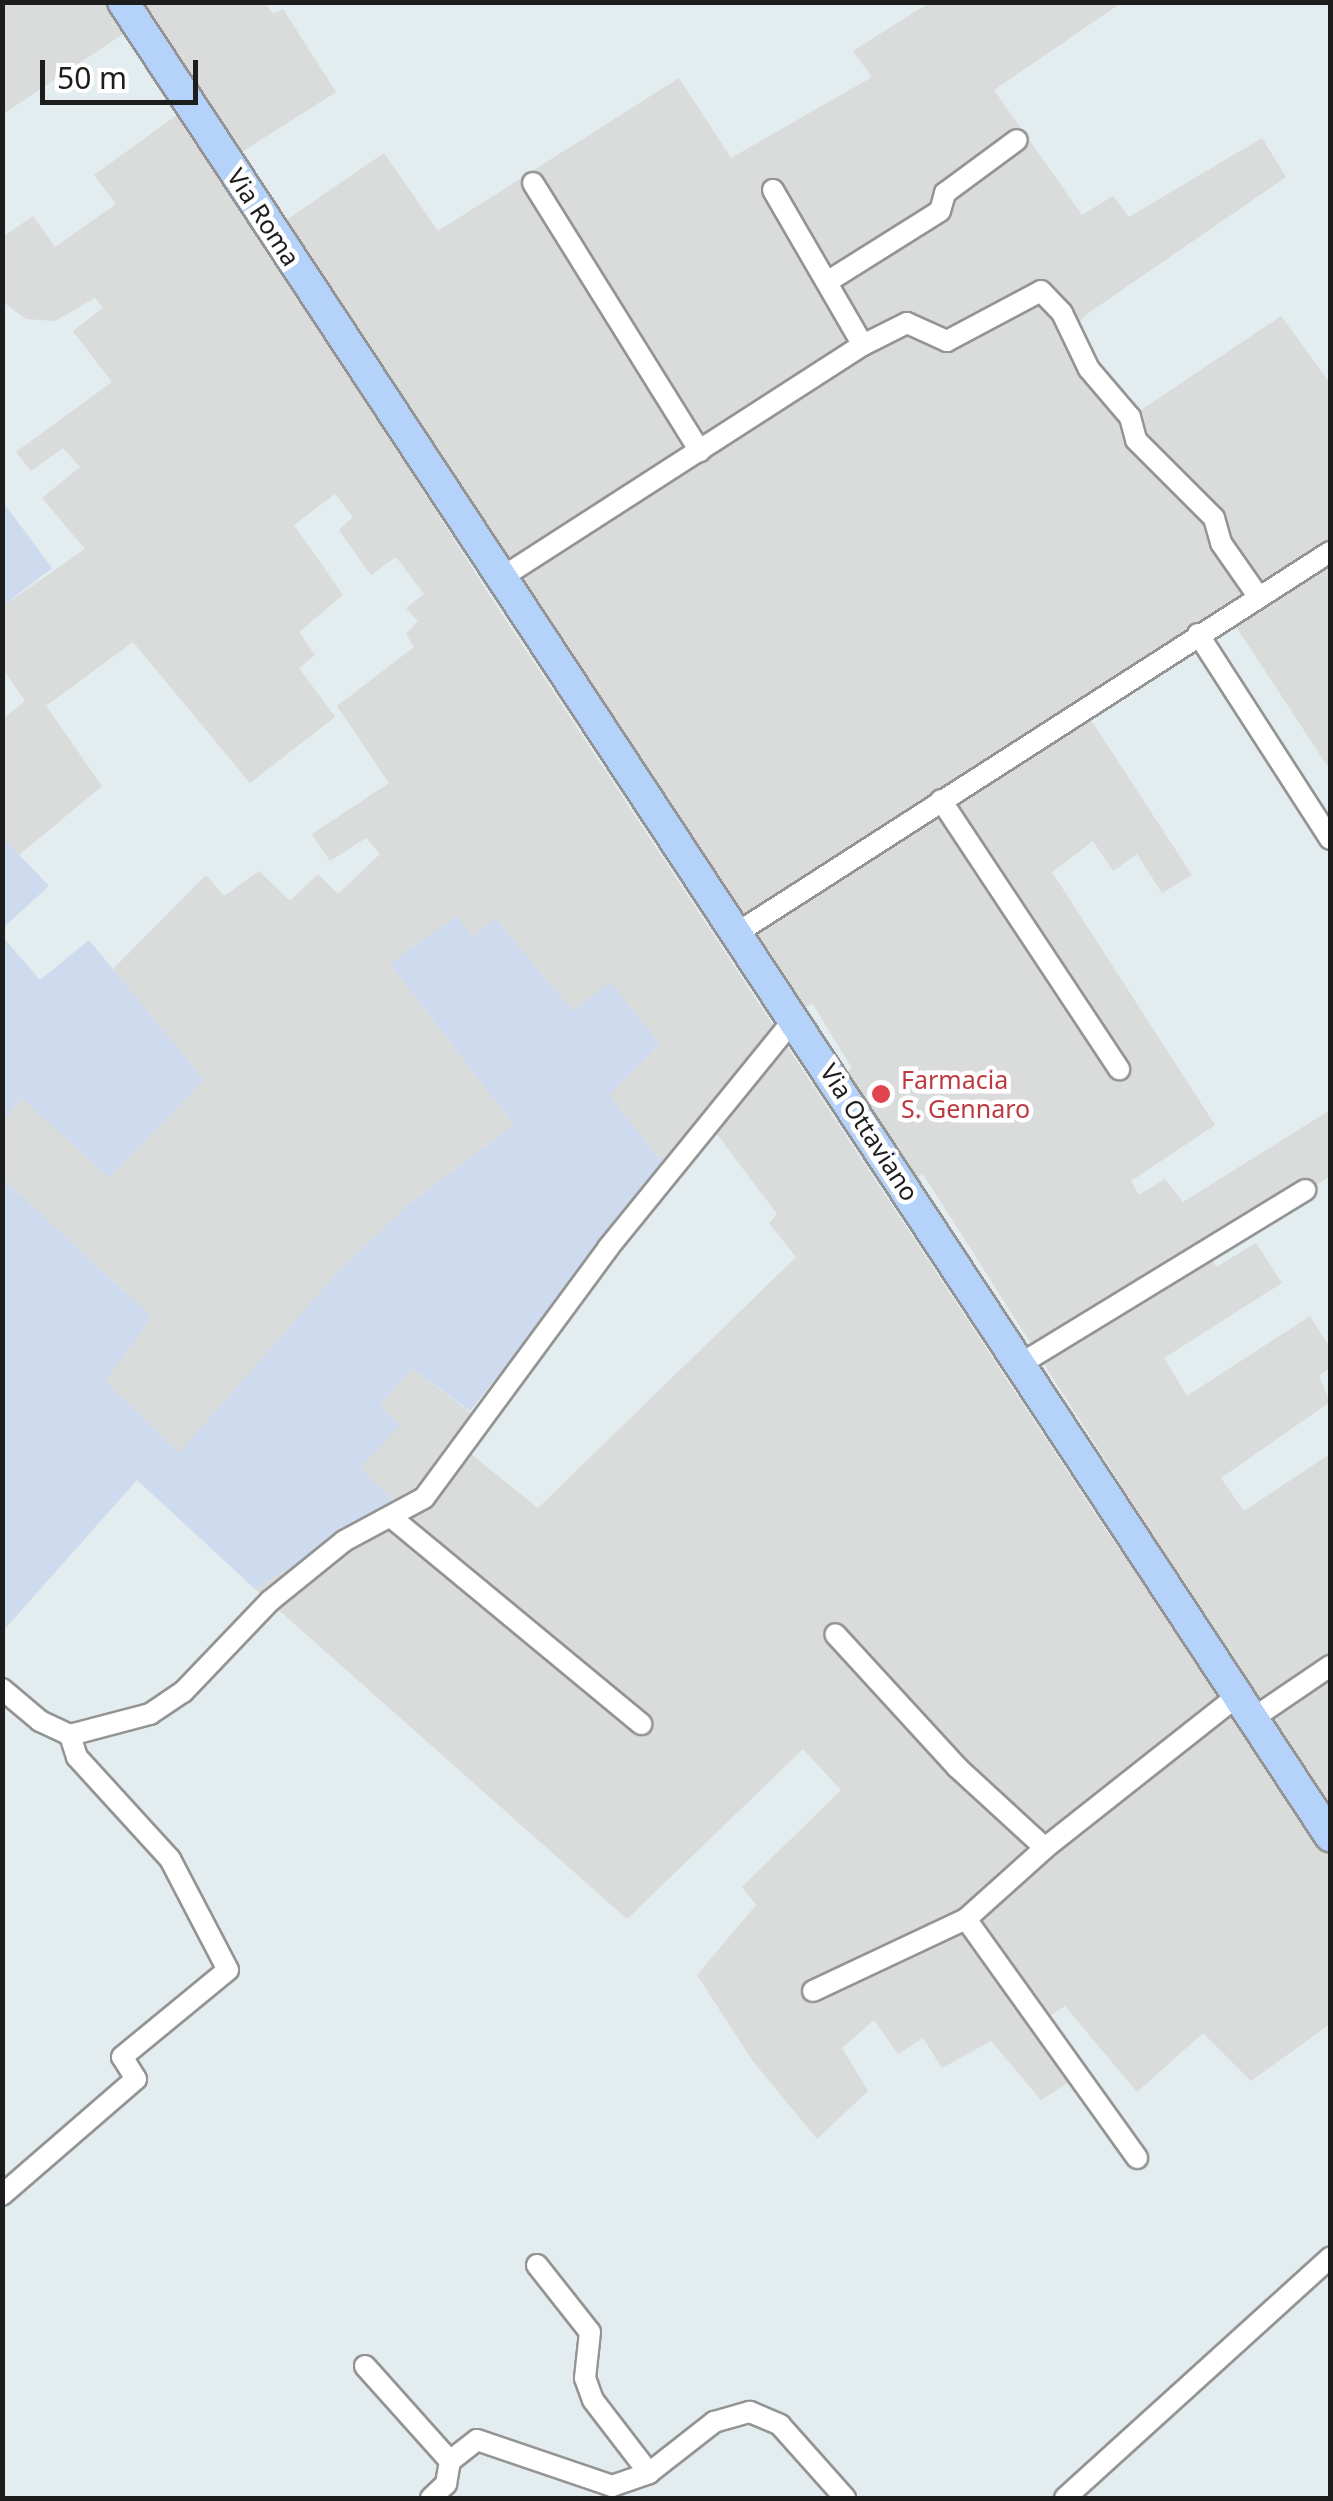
<!DOCTYPE html>
<style>
body{margin:0}
#map{position:relative;width:1333px;height:2501px;overflow:hidden;background:#e3ecef;font-family:"Noto Sans",sans-serif}
div>[style]{position:absolute}
.residential>*{inset:0;background:#dadbdb}
.farmland>*{inset:0;background:#cedbee}
.roads{filter:drop-shadow(2px 0 #949494) drop-shadow(-2px 0 #949494) drop-shadow(0 2px #949494) drop-shadow(0 -2px #949494)}
.street>*{height:20px;margin:-10px;padding:0 10px;transform-origin:10px;border-radius:10px;background:#fff}
.secondary>*{height:30px;margin:-15px;padding:0 15px;transform-origin:15px;border-radius:15px;background:#b5d2fa}
.dots>*{width:28px;height:28px;translate:-50% -50%;box-sizing:border-box;border:5px solid #fff;border-radius:50%}
span{translate:-50% -50%;white-space:nowrap;text-align:center;line-height:1.15;-webkit-text-stroke:9px #fff;paint-order:stroke}
.street-label{font-size:25px;color:#1d1d1d}
.health-label{font-size:25px;color:#be3a42}
.left{translate:0 -50%;text-align:left}
.frame{position:absolute;inset:0;border:5px solid #1d1d1d;pointer-events:none}
.scale{position:absolute;left:40px;top:60px;width:158px;height:45px;box-sizing:border-box;border:5px solid #1d1d1d;border-top:0;padding-left:12px;font-size:30px;line-height:35px;white-space:nowrap;color:#1d1d1d;-webkit-text-stroke:8px #fff;paint-order:stroke}
</style>
<div id="map">
<div class="residential">
<div style="clip-path:polygon(3px 3px,265px 3px,273px 14px,283px 9px,336px 92px,242px 152px,150px 16px,3px 114px)"></div>
<div style="clip-path:polygon(929px 3px,1121px 3px,994px 90px,1082px 215px,1113px 196px,1129px 217px,1262px 138px,1286px 177px,1087px 314px,1072px 331px,1135px 414px,1281px 316px,1330px 383px,1330px 770px,1231px 619px,1087px 714px,1192px 875px,1162px 893px,1137px 854px,1113px 871px,1093px 841px,1052px 872px,1215px 1125px,1131px 1181px,1139px 1195px,1165px 1179px,1183px 1202px,1330px 1110px,1330px 1176px,1209px 1254px,1216px 1267px,1256px 1243px,1282px 1283px,1164px 1358px,1187px 1396px,1310px 1316px,1330px 1348px,1330px 1368px,1319px 1376px,1330px 1402px,1221px 1478px,1244px 1511px,1330px 1454px,1330px 1813px,923px 1174px,917px 1178px,845px 1074px,852px 1068px,812px 1003px,806px 1007px,750px 930px,285px 221px,384px 153px,438px 231px,679px 78px,731px 158px,872px 77px,853px 51px)"></div>
<div style="clip-path:polygon(181px 112px,490px 596px,1098px 1518px,1330px 1856px,1330px 2024px,1251px 2081px,1203px 2033px,1137px 2092px,1065px 2006px,1046px 2018px,1083px 2073px,1041px 2100px,991px 2041px,942px 2068px,923px 2038px,898px 2054px,874px 2020px,842px 2048px,868px 2091px,817px 2139px,752px 2060px,697px 1975px,756px 1905px,742px 1887px,841px 1790px,803px 1749px,627px 1919px,255px 1589px,395px 1503px,359px 1468px,399px 1425px,380px 1405px,412px 1368px,488px 1426px,472px 1455px,538px 1508px,796px 1257px,769px 1223px,777px 1214px,710px 1125px,672px 1175px,608px 1095px,660px 1044px,610px 983px,573px 1011px,496px 919px,473px 938px,456px 917px,390px 964px,514px 1125px,408px 1205px,338px 1272px,179px 1454px,104px 1381px,152px 1317px,3px 1179px,3px 1121px,22px 1098px,109px 1177px,203px 1080px,113px 969px,206px 875px,224px 896px,259px 871px,290px 901px,318px 874px,338px 894px,380px 854px,366px 838px,330px 861px,312px 834px,389px 783px,337px 706px,414px 647px,406px 634px,418px 621px,406px 608px,424px 594px,396px 557px,371px 575px,339px 530px,353px 517px,335px 494px,294px 525px,343px 595px,299px 632px,315px 655px,299px 668px,335px 717px,250px 783px,133px 642px,46px 706px,102px 786px,19px 855px,3px 838px,3px 719px,25px 701px,3px 669px,3px 606px,85px 549px,42px 498px,80px 467px,63px 448px,31px 471px,16px 452px,112px 382px,73px 331px,103px 308px,95px 298px,55px 321px,26px 319px,3px 302px,3px 237px,33px 216px,55px 247px,116px 204px,94px 175px)"></div>
</div>
<div class="farmland">
<div style="clip-path:polygon(3px 502px,52px 568px,3px 606px)"></div>
<div style="clip-path:polygon(2px 837px,49px 886px,3px 928px,2px 928px)"></div>
<div style="clip-path:polygon(456px 916px,473px 937px,496px 919px,573px 1011px,610px 982px,660px 1044px,609px 1095px,664px 1165px,470px 1411px,412px 1368px,380px 1405px,400px 1425px,360px 1468px,396px 1503px,255px 1589px,137px 1480px,3px 1631px,3px 1179px,152px 1317px,105px 1381px,179px 1453px,338px 1272px,408px 1205px,514px 1125px,390px 964px)"></div>
<div style="clip-path:polygon(3px 937px,40px 980px,89px 940px,204px 1080px,109px 1178px,22px 1098px,3px 1121px)"></div>
</div>
<div class="roads">
<div class="street">
<div style="left:533px;top:183px;width:316px;rotate:58.1deg"></div>
<div style="left:773px;top:190px;width:179px;rotate:59.9deg"></div>
<div style="left:827px;top:282px;width:133px;rotate:-32.1deg"></div>
<div style="left:940px;top:211px;width:19px;rotate:-74deg"></div>
<div style="left:945px;top:193px;width:89px;rotate:-36.4deg"></div>
<div style="left:498px;top:580px;width:434px;rotate:-32.8deg"></div>
<div style="left:863px;top:345px;width:49px;rotate:-26.6deg"></div>
<div style="left:907px;top:323px;width:44px;rotate:24.2deg"></div>
<div style="left:947px;top:341px;width:106px;rotate:-28deg"></div>
<div style="left:1041px;top:291px;width:30px;rotate:46deg"></div>
<div style="left:1062px;top:313px;width:62px;rotate:64.3deg"></div>
<div style="left:1089px;top:369px;width:63px;rotate:49.5deg"></div>
<div style="left:1130px;top:417px;width:24px;rotate:75deg"></div>
<div style="left:1136px;top:440px;width:110px;rotate:45deg"></div>
<div style="left:1214px;top:518px;width:26px;rotate:74deg"></div>
<div style="left:1221px;top:543px;width:65px;rotate:55.1deg"></div>
<div style="left:1198px;top:634px;width:244px;rotate:57.2deg"></div>
<div style="left:941px;top:800px;width:323px;rotate:56.5deg"></div>
<div style="left:737px;top:933px;width:705px;rotate:-32.72deg"></div>
<div style="left:1022px;top:1363px;width:332px;rotate:-31.4deg"></div>
<div style="left:391px;top:1517px;width:325px;rotate:39.6deg"></div>
<div style="left:2px;top:1689px;width:50px;rotate:40.1deg"></div>
<div style="left:40px;top:1721px;width:33px;rotate:25deg"></div>
<div style="left:70px;top:1735px;width:83px;rotate:-14.7deg"></div>
<div style="left:150px;top:1714px;width:40px;rotate:-34deg"></div>
<div style="left:183px;top:1692px;width:126px;rotate:-46.3deg"></div>
<div style="left:270px;top:1601px;width:95px;rotate:-39deg"></div>
<div style="left:344px;top:1541px;width:91px;rotate:-28.3deg"></div>
<div style="left:424px;top:1498px;width:310px;rotate:-53.6deg"></div>
<div style="left:608px;top:1248px;width:296px;rotate:-50.9deg"></div>
<div style="left:1255px;top:1717px;width:91px;rotate:-34.2deg"></div>
<div style="left:1045px;top:1848px;width:247px;rotate:-38.3deg"></div>
<div style="left:966px;top:1919px;width:294px;rotate:54.4deg"></div>
<div style="left:813px;top:1991px;width:169px;rotate:-25.2deg"></div>
<div style="left:966px;top:1919px;width:106px;rotate:-41.9deg"></div>
<div style="left:1045px;top:1848px;width:120px;rotate:-137.4deg"></div>
<div style="left:957px;top:1767px;width:180px;rotate:-132.5deg"></div>
<div style="left:2px;top:2195px;width:177px;rotate:-40.9deg"></div>
<div style="left:136px;top:2079px;width:26px;rotate:-122deg"></div>
<div style="left:122px;top:2057px;width:137px;rotate:-39.4deg"></div>
<div style="left:228px;top:1970px;width:125px;rotate:-117.6deg"></div>
<div style="left:170px;top:1859px;width:138px;rotate:-132.4deg"></div>
<div style="left:77px;top:1757px;width:23px;rotate:-108deg"></div>
<div style="left:537px;top:2265px;width:85px;rotate:51.7deg"></div>
<div style="left:590px;top:2332px;width:46px;rotate:96.2deg"></div>
<div style="left:585px;top:2378px;width:23px;rotate:70deg"></div>
<div style="left:593px;top:2400px;width:92px;rotate:52.5deg"></div>
<div style="left:365px;top:2366px;width:127px;rotate:48.2deg"></div>
<div style="left:450px;top:2461px;width:34px;rotate:-38deg"></div>
<div style="left:477px;top:2440px;width:143px;rotate:18.8deg"></div>
<div style="left:612px;top:2486px;width:39px;rotate:-19deg"></div>
<div style="left:649px;top:2473px;width:83px;rotate:-38.1deg"></div>
<div style="left:714px;top:2422px;width:37px;rotate:-16deg"></div>
<div style="left:750px;top:2412px;width:33px;rotate:23deg"></div>
<div style="left:780px;top:2425px;width:98px;rotate:48.3deg"></div>
<div style="left:431px;top:2498px;width:21px;rotate:-43deg"></div>
<div style="left:446px;top:2484px;width:23px;rotate:-80deg"></div>
<div style="left:1065px;top:2498px;width:358px;rotate:-42.2deg"></div>
</div>
<div class="secondary">
<div style="left:123px;top:2px;width:2196px;rotate:56.65deg"></div>
</div>
</div>
<div class="dots">
<div style="left:881px;top:1094px;background:#e0444e"></div>
</div>
<div class="street-label">
<span style="left:264px;top:217px;rotate:57deg">Via Roma</span>
<span style="left:870px;top:1132px;rotate:57deg">Via Ottaviano</span>
</div>
<div class="health-label">
<span class="left" style="left:901px;top:1094px">Farmacia<br>S. Gennaro</span>
</div>
<div class="frame"></div>
<div class="scale">50 m</div>
</div>
